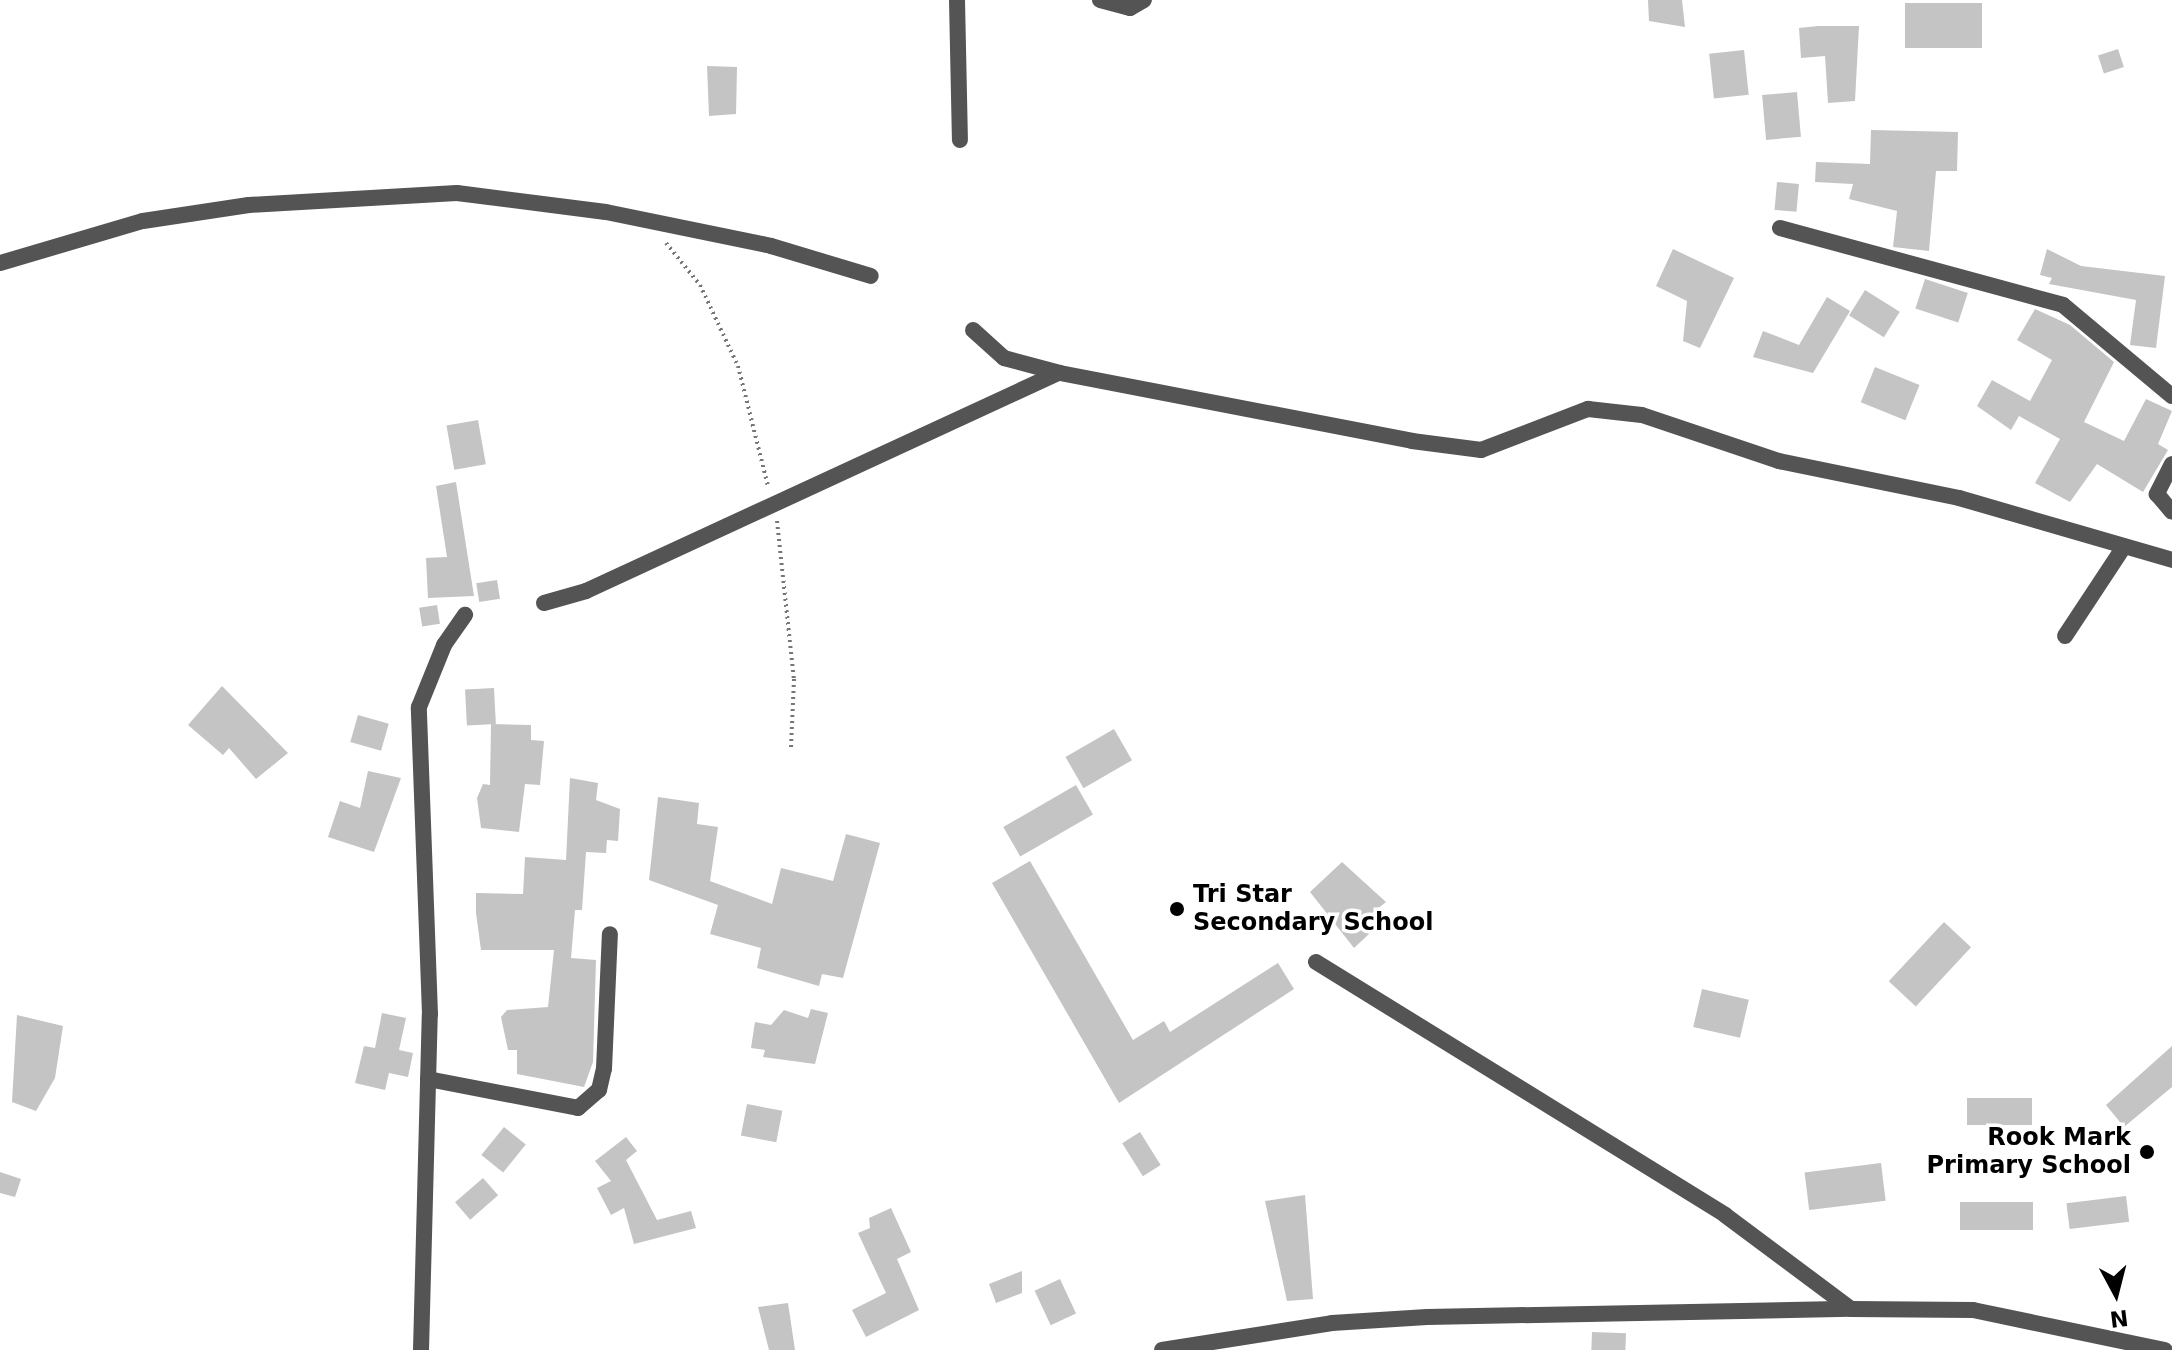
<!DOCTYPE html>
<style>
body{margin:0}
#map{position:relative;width:2172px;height:1350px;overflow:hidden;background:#fff;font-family:"DejaVu Sans",sans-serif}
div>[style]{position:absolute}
.building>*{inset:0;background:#c4c4c4;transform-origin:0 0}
.path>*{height:4px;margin-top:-2px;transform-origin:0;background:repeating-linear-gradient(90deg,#767676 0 2px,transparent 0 6px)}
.street>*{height:16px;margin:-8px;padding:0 8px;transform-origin:8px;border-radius:8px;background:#545454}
.dots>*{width:22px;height:22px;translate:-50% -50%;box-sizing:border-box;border:4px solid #fff;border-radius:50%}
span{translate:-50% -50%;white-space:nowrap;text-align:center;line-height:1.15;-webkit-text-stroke:7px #fff;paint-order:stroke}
.poi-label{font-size:24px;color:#000;font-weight:700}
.left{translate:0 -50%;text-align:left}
.right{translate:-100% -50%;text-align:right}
.north{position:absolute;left:2076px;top:1254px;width:80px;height:80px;-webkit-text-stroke:6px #fff;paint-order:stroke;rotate:173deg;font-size:22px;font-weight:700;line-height:32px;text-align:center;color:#000}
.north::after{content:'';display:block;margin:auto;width:28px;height:36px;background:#000;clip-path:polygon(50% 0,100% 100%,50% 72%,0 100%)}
</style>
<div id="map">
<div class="building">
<div style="clip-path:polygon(1648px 0,1682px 0,1685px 27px,1649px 21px)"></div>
<div style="left:1905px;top:3px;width:77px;height:45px"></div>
<div style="clip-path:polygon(1818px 26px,1859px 26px,1855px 101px,1828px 103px,1825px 56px,1801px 58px,1799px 28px)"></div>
<div style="left:2118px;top:49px;width:19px;height:21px;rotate:72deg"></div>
<div style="left:1744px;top:50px;width:45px;height:35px;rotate:84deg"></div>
<div style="clip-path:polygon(707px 66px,737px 67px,736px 114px,709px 116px)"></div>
<div style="left:1797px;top:92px;width:45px;height:35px;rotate:85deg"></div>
<div style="clip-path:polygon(1871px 130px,1958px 132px,1957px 171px,1936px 171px,1929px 251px,1893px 247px,1897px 211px,1849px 199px,1853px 184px,1815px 182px,1816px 162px,1870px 164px)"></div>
<div style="left:1777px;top:182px;width:22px;height:28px;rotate:5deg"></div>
<div style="clip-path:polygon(1673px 249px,1734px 278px,1700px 348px,1683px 341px,1687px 301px,1656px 286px)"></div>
<div style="clip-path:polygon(2047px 249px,2081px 266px,2165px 276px,2156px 348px,2130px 345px,2136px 300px,2049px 284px,2052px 278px,2040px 275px)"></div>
<div style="left:1925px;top:279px;width:45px;height:31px;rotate:18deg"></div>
<div style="left:1865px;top:290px;width:41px;height:30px;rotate:32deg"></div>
<div style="clip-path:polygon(1827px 297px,1850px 311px,1813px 373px,1753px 357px,1763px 331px,1799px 345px)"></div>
<div style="clip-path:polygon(2035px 309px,2070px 325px,2114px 362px,2084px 422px,2124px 441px,2146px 399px,2172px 411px,2158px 444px,2168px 450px,2143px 492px,2097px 464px,2070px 502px,2035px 483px,2060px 439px,2019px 416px,2011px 430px,1977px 406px,1992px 380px,2030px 401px,2052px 360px,2017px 340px)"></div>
<div style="left:1875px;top:367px;width:48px;height:38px;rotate:22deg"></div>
<div style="left:478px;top:420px;width:45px;height:32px;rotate:80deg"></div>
<div style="clip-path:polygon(456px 482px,474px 596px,428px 598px,426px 558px,447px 557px,436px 486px)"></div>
<div style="left:497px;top:580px;width:19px;height:21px;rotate:81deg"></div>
<div style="left:437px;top:605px;width:19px;height:18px;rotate:81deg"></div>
<div style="clip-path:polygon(222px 686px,288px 753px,256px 779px,229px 748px,223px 755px,188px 725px)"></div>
<div style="left:494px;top:688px;width:36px;height:29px;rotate:87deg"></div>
<div style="left:358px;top:715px;width:32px;height:28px;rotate:16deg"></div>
<div style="clip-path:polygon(491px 724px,531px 725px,531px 740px,544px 741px,540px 785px,525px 784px,519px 832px,481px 828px,477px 798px,483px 784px,490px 785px)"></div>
<div style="left:1114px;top:729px;width:36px;height:56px;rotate:60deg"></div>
<div style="clip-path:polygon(368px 771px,401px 778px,374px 852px,328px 837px,340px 801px,360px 808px)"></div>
<div style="clip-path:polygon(570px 778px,598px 783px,596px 800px,620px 809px,618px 841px,607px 840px,606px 853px,586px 852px,582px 910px,575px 910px,571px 958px,596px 960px,593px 1062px,584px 1087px,517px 1074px,517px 1050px,508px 1050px,501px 1017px,507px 1010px,548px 1007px,554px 950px,481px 950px,476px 913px,476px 893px,523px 894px,525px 857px,566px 860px)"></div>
<div style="left:1076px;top:785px;width:34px;height:84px;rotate:60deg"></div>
<div style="clip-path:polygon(658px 797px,699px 803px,697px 824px,718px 827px,710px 881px,772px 904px,781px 868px,833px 881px,846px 834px,880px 843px,843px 978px,822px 974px,819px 986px,757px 968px,761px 948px,710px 934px,718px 905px,649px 880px)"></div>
<div style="clip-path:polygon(1030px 861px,1133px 1040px,1164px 1021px,1170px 1032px,1278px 963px,1294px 989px,1119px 1103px,992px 883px)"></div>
<div style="clip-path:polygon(1342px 862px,1386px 902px,1360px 923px,1369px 934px,1354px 948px,1310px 892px)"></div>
<div style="left:1944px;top:922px;width:37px;height:81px;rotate:43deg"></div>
<div style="left:1702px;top:989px;width:48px;height:39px;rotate:13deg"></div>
<div style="clip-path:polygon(811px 1009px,828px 1013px,815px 1064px,763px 1057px,765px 1050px,751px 1048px,755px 1022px,771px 1025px,784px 1010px,808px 1018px)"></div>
<div style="clip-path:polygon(382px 1013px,406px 1018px,399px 1050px,413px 1053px,408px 1077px,389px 1073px,385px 1090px,355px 1083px,364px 1046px,375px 1048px)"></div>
<div style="clip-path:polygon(17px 1015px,63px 1026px,55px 1078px,36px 1111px,12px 1102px)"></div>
<div style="clip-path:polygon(2172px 1046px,2172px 1087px,2124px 1127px,2106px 1105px)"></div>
<div style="left:2032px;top:1098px;width:27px;height:65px;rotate:90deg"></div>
<div style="left:747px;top:1104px;width:36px;height:32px;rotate:11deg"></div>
<div style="left:504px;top:1127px;width:28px;height:36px;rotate:39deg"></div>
<div style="left:1140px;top:1132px;width:39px;height:21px;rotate:58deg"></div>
<div style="clip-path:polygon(626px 1137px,637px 1151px,626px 1160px,657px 1220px,691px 1211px,696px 1228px,634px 1244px,624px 1208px,611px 1215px,597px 1188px,611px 1181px,595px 1161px)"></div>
<div style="left:1881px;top:1163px;width:38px;height:77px;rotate:83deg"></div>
<div style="clip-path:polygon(0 1172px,21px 1179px,15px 1197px,0 1193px)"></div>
<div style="left:483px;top:1178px;width:23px;height:37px;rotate:49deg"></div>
<div style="clip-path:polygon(1305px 1195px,1313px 1299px,1287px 1301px,1265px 1201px)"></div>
<div style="left:2126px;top:1196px;width:26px;height:60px;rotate:83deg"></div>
<div style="left:2033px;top:1202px;width:28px;height:73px;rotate:90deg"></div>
<div style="clip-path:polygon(891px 1208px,911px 1252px,897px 1259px,919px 1310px,866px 1337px,852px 1310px,886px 1293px,858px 1233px,870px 1228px,869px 1218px)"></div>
<div style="clip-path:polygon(1022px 1271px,1022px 1293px,996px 1303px,989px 1284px)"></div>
<div style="left:1060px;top:1279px;width:38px;height:28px;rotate:65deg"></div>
<div style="clip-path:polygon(788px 1303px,795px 1350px,769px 1350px,758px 1307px)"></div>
<div style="left:1592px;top:1332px;width:34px;height:18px;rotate:2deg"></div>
</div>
<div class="path">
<div style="left:666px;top:243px;width:54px;rotate:51deg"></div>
<div style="left:700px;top:285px;width:89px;rotate:64.9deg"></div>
<div style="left:738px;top:366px;width:124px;rotate:76deg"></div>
<div style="left:777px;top:521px;width:159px;rotate:83.9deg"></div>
<div style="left:794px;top:679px;width:69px;rotate:92.5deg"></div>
</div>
<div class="street">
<div style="left:957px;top:0;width:140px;rotate:88.8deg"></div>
<div style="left:1100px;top:0;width:31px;rotate:15deg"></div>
<div style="left:1130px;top:8px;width:16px;rotate:-30deg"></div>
<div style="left:1780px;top:228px;width:293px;rotate:15.2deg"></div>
<div style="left:2063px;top:305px;width:142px;rotate:39.9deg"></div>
<div style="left:0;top:263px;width:149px;rotate:-16.4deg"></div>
<div style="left:143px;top:221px;width:107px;rotate:-8.6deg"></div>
<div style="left:249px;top:205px;width:208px;rotate:-3.3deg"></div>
<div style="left:457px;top:193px;width:150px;rotate:7.3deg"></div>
<div style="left:606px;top:212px;width:168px;rotate:11.6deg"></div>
<div style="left:771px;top:246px;width:104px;rotate:16.7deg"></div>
<div style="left:973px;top:330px;width:42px;rotate:42.1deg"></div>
<div style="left:1004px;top:358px;width:58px;rotate:15deg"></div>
<div style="left:1060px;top:373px;width:359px;rotate:10.9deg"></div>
<div style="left:1412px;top:441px;width:70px;rotate:7.4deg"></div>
<div style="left:1481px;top:450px;width:115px;rotate:-21deg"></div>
<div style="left:1588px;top:409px;width:54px;rotate:6.3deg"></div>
<div style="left:1642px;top:415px;width:145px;rotate:18.6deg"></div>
<div style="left:1779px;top:461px;width:184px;rotate:11.6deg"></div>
<div style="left:1959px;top:498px;width:222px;rotate:16.2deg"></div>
<div style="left:2172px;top:464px;width:34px;rotate:117deg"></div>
<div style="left:2157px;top:494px;width:23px;rotate:50deg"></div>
<div style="left:544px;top:603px;width:44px;rotate:-15.9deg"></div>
<div style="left:586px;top:591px;width:520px;rotate:-24.79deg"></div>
<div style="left:2065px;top:636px;width:105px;rotate:-56.6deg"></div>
<div style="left:1316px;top:962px;width:481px;rotate:31.7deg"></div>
<div style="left:1725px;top:1215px;width:157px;rotate:36.7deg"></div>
<div style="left:428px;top:1079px;width:153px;rotate:10.9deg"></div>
<div style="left:578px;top:1108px;width:28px;rotate:-41deg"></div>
<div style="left:599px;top:1090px;width:22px;rotate:-77deg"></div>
<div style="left:604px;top:1069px;width:135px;rotate:-87.5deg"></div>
<div style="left:421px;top:1350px;width:336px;rotate:-88.5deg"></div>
<div style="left:430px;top:1014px;width:307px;rotate:-92.1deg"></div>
<div style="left:419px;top:707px;width:67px;rotate:-68deg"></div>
<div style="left:444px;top:645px;width:37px;rotate:-55deg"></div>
<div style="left:1162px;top:1350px;width:172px;rotate:-9deg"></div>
<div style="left:1332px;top:1323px;width:95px;rotate:-3.6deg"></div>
<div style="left:1427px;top:1317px;width:424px;rotate:-1.1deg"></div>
<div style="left:1851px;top:1309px;width:122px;rotate:0.5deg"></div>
<div style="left:1973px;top:1310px;width:196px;rotate:11.8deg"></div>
</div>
<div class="dots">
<div style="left:1177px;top:909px;background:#000"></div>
<div style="left:2147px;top:1152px;background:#000"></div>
</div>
<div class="poi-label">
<span class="left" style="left:1193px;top:909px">Tri Star<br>Secondary School</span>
<span class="right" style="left:2131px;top:1152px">Rook Mark<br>Primary School</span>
</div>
<div class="north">N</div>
</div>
